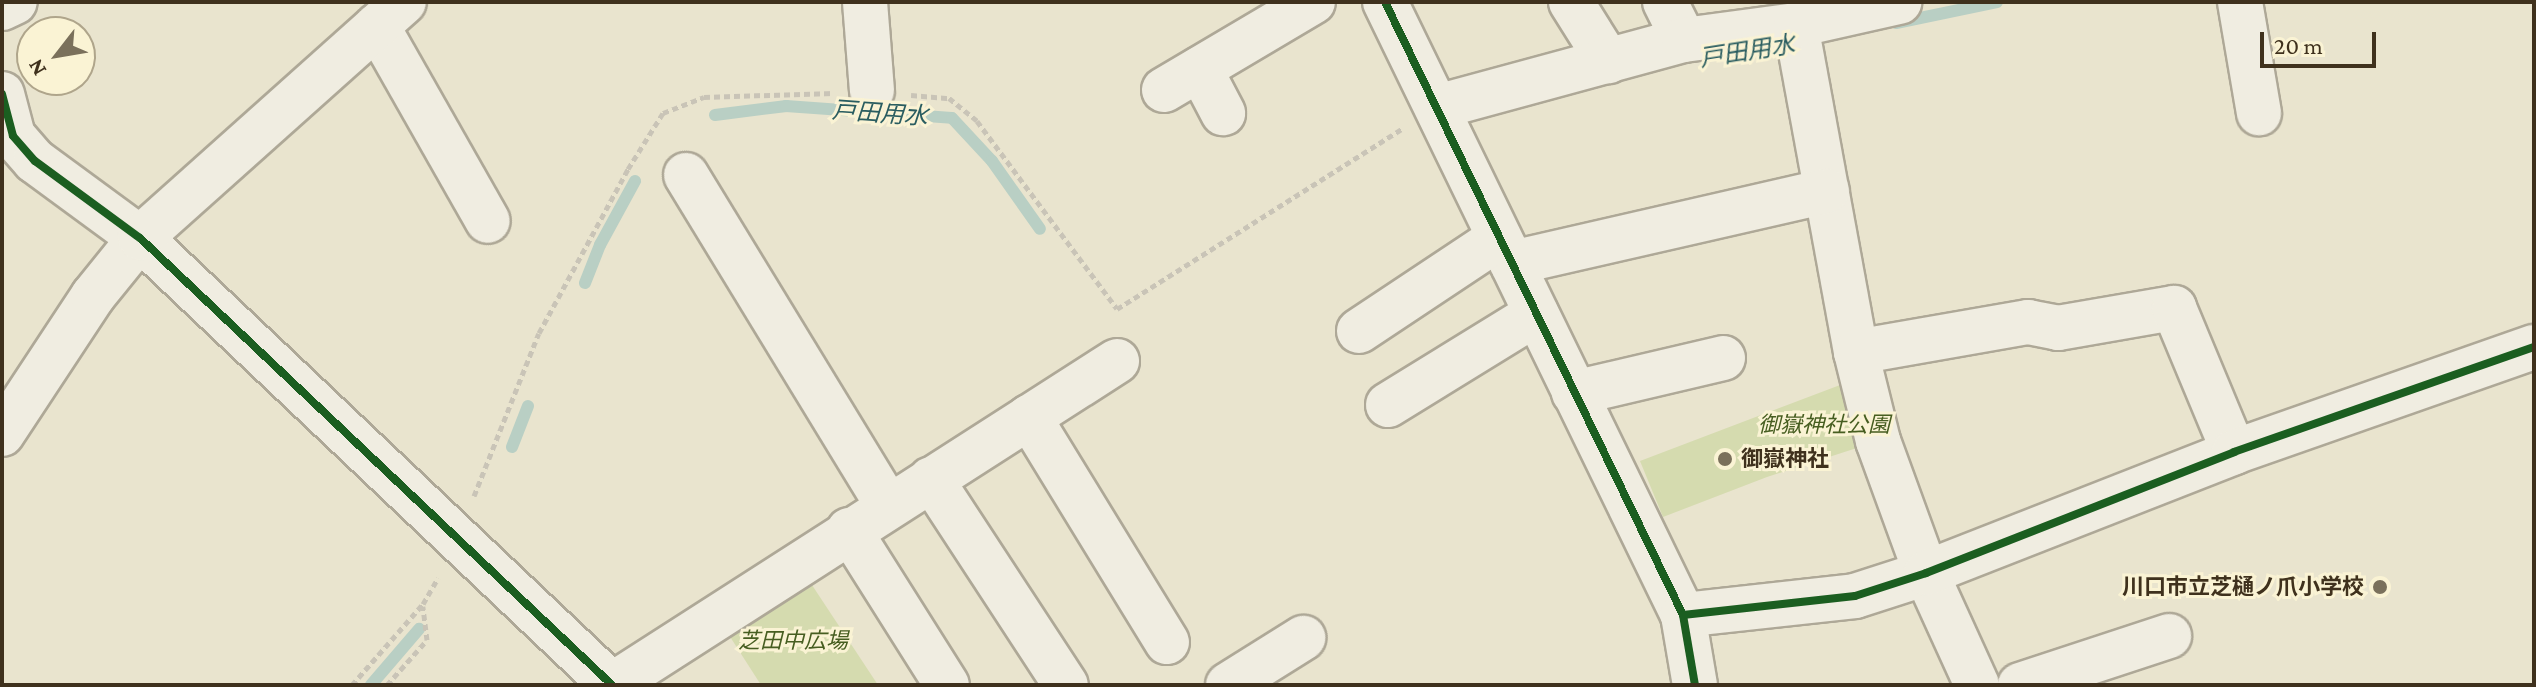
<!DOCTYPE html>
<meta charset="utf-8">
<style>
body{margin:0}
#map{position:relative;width:2536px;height:687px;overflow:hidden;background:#e9e4ce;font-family:"Crimson Pro","Noto Sans JP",serif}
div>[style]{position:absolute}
.green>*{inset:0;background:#d5dbaf}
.stream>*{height:12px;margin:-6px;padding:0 6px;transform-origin:6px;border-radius:6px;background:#b9cfc4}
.path>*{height:5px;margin-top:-2.5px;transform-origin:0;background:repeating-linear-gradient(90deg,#c9c4b7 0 6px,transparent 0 10px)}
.roads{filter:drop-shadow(2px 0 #aea897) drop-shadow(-2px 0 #aea897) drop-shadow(0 2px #aea897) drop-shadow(0 -2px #aea897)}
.minor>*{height:44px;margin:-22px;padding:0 22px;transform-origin:22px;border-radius:22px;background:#f0ede1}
.cycleway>*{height:8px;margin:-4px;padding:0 4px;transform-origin:4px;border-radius:4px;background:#1b5e20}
.dots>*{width:22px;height:22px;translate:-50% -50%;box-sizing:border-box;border:4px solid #faf3d4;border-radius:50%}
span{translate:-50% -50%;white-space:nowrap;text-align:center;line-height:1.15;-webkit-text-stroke:6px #faf3d4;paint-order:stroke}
.park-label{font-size:22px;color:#475e21;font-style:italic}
.poi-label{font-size:22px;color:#3f311d;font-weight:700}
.left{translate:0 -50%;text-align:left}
.right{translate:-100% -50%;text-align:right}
.water-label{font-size:24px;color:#2a5d60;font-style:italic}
.frame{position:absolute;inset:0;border:4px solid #3f311d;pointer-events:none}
.north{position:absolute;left:16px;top:16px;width:80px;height:80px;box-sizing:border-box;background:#faf3d4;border:2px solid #afa58b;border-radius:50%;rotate:239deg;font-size:22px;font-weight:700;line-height:32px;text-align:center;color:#3f311d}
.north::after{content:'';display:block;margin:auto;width:28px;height:36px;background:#7a705b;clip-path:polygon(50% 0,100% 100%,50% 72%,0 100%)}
.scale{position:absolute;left:2260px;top:32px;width:116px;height:36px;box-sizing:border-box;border:4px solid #3f311d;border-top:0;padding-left:10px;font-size:24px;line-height:28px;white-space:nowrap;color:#3f311d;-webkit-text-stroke:6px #faf3d4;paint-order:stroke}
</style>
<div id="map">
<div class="green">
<div style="clip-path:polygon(1848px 382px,1863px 446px,1767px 477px,1663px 517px,1640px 461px)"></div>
<div style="clip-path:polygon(808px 579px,878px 685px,761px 685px,727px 632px)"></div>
</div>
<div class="stream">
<div style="left:1896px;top:23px;width:103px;rotate:-11.7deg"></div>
<div style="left:715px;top:115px;width:72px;rotate:-7.2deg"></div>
<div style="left:786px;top:106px;width:166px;rotate:4.1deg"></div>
<div style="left:952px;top:118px;width:59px;rotate:47.1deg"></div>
<div style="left:992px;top:161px;width:83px;rotate:54.8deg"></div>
<div style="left:585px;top:283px;width:41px;rotate:-68.5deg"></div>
<div style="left:600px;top:245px;width:73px;rotate:-61.3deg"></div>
<div style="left:512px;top:447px;width:44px;rotate:-68.7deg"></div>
<div style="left:371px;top:685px;width:74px;rotate:-49.4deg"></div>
</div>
<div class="path">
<div style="left:911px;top:95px;width:38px;rotate:5deg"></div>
<div style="left:949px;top:98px;width:36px;rotate:39deg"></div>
<div style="left:977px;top:121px;width:234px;rotate:53.3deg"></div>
<div style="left:1117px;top:309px;width:337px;rotate:-32.3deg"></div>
<div style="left:474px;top:496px;width:175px;rotate:-68.3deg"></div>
<div style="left:539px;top:333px;width:187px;rotate:-61.5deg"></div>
<div style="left:628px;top:169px;width:66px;rotate:-58deg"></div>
<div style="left:663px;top:113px;width:44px;rotate:-21.3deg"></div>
<div style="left:704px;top:97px;width:130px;rotate:-1.8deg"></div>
<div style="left:352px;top:685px;width:108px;rotate:-48.8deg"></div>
<div style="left:423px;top:604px;width:30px;rotate:-60deg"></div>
<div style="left:387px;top:685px;width:60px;rotate:-48.4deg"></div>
<div style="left:427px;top:640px;width:34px;rotate:-97deg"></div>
</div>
<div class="roads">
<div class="minor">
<div style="left:865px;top:2px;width:89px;rotate:85.5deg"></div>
<div style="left:1385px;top:2px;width:682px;rotate:64.07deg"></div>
<div style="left:1683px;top:615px;width:71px;rotate:80.3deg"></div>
<div style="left:1571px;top:2px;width:70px;rotate:57.9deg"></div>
<div style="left:1665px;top:2px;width:42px;rotate:63.4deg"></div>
<div style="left:2240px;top:2px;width:113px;rotate:80.3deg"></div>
<div style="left:2px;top:8px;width:14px;rotate:-25deg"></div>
<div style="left:1796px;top:25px;width:332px;rotate:79.6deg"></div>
<div style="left:1856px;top:352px;width:92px;rotate:76.1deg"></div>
<div style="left:1878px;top:441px;width:140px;rotate:70deg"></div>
<div style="left:1926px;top:573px;width:123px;rotate:65.5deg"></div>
<div style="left:377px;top:26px;width:224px;rotate:60.4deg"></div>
<div style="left:1200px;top:69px;width:50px;rotate:62.4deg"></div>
<div style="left:1164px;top:90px;width:173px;rotate:-30.6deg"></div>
<div style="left:2px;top:94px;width:43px;rotate:75.3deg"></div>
<div style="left:13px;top:136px;width:33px;rotate:49deg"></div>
<div style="left:35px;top:161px;width:130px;rotate:36.3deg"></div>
<div style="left:140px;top:238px;width:650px;rotate:43.44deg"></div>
<div style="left:1437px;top:107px;width:256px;rotate:-15.2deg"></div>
<div style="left:1684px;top:40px;width:113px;rotate:-7.6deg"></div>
<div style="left:1796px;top:25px;width:106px;rotate:-12.6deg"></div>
<div style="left:686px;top:175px;width:388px;rotate:58.6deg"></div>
<div style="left:1512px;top:263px;width:323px;rotate:-12.9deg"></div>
<div style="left:1359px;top:331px;width:168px;rotate:-33.6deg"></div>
<div style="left:1856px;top:352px;width:175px;rotate:-9.9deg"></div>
<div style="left:2028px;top:322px;width:31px;rotate:11deg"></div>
<div style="left:2058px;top:328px;width:118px;rotate:-9.8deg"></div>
<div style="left:2174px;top:308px;width:156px;rotate:67.4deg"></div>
<div style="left:1574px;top:393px;width:153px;rotate:-13.2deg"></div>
<div style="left:1388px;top:405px;width:174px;rotate:-31.6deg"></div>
<div style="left:1029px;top:417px;width:264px;rotate:58.5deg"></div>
<div style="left:2px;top:434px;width:165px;rotate:-56.6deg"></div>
<div style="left:93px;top:296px;width:75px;rotate:-51deg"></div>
<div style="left:140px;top:238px;width:354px;rotate:-41.8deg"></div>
<div style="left:931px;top:479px;width:246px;rotate:56.8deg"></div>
<div style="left:849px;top:530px;width:183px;rotate:57.7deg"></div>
<div style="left:1683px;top:615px;width:173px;rotate:-6.3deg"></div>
<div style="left:1855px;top:596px;width:75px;rotate:-17.9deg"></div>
<div style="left:1926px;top:573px;width:331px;rotate:-21.4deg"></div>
<div style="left:2234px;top:452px;width:318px;rotate:-19.3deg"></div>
<div style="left:612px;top:685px;width:600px;rotate:-32.68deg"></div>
<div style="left:1228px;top:685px;width:89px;rotate:-32.1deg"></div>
<div style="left:2020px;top:685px;width:157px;rotate:-18.2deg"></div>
</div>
</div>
<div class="cycleway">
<div style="left:1385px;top:2px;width:682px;rotate:64.07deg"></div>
<div style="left:1683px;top:615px;width:71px;rotate:80.3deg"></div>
<div style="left:2px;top:94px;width:43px;rotate:75.3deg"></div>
<div style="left:13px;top:136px;width:33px;rotate:49deg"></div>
<div style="left:35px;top:161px;width:130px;rotate:36.3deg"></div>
<div style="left:140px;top:238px;width:650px;rotate:43.44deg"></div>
<div style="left:1683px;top:615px;width:173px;rotate:-6.3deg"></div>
<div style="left:1855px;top:596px;width:75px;rotate:-17.9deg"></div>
<div style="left:1926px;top:573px;width:331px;rotate:-21.4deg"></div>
<div style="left:2234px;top:452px;width:318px;rotate:-19.3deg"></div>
</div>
<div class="dots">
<div style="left:1725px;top:459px;background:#7a705b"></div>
<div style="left:2380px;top:587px;background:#7a705b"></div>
</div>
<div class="park-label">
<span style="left:1824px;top:425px">御嶽神社公園</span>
<span style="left:793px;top:641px">芝田中広場</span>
</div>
<div class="poi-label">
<span class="left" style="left:1741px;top:459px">御嶽神社</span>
<span class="right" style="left:2364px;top:587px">川口市立芝樋ノ爪小学校</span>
</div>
<div class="water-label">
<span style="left:1747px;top:51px;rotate:-9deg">戸田用水</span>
<span style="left:880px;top:113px;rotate:4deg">戸田用水</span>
</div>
<div class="frame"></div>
<div class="north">N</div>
<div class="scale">20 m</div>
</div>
